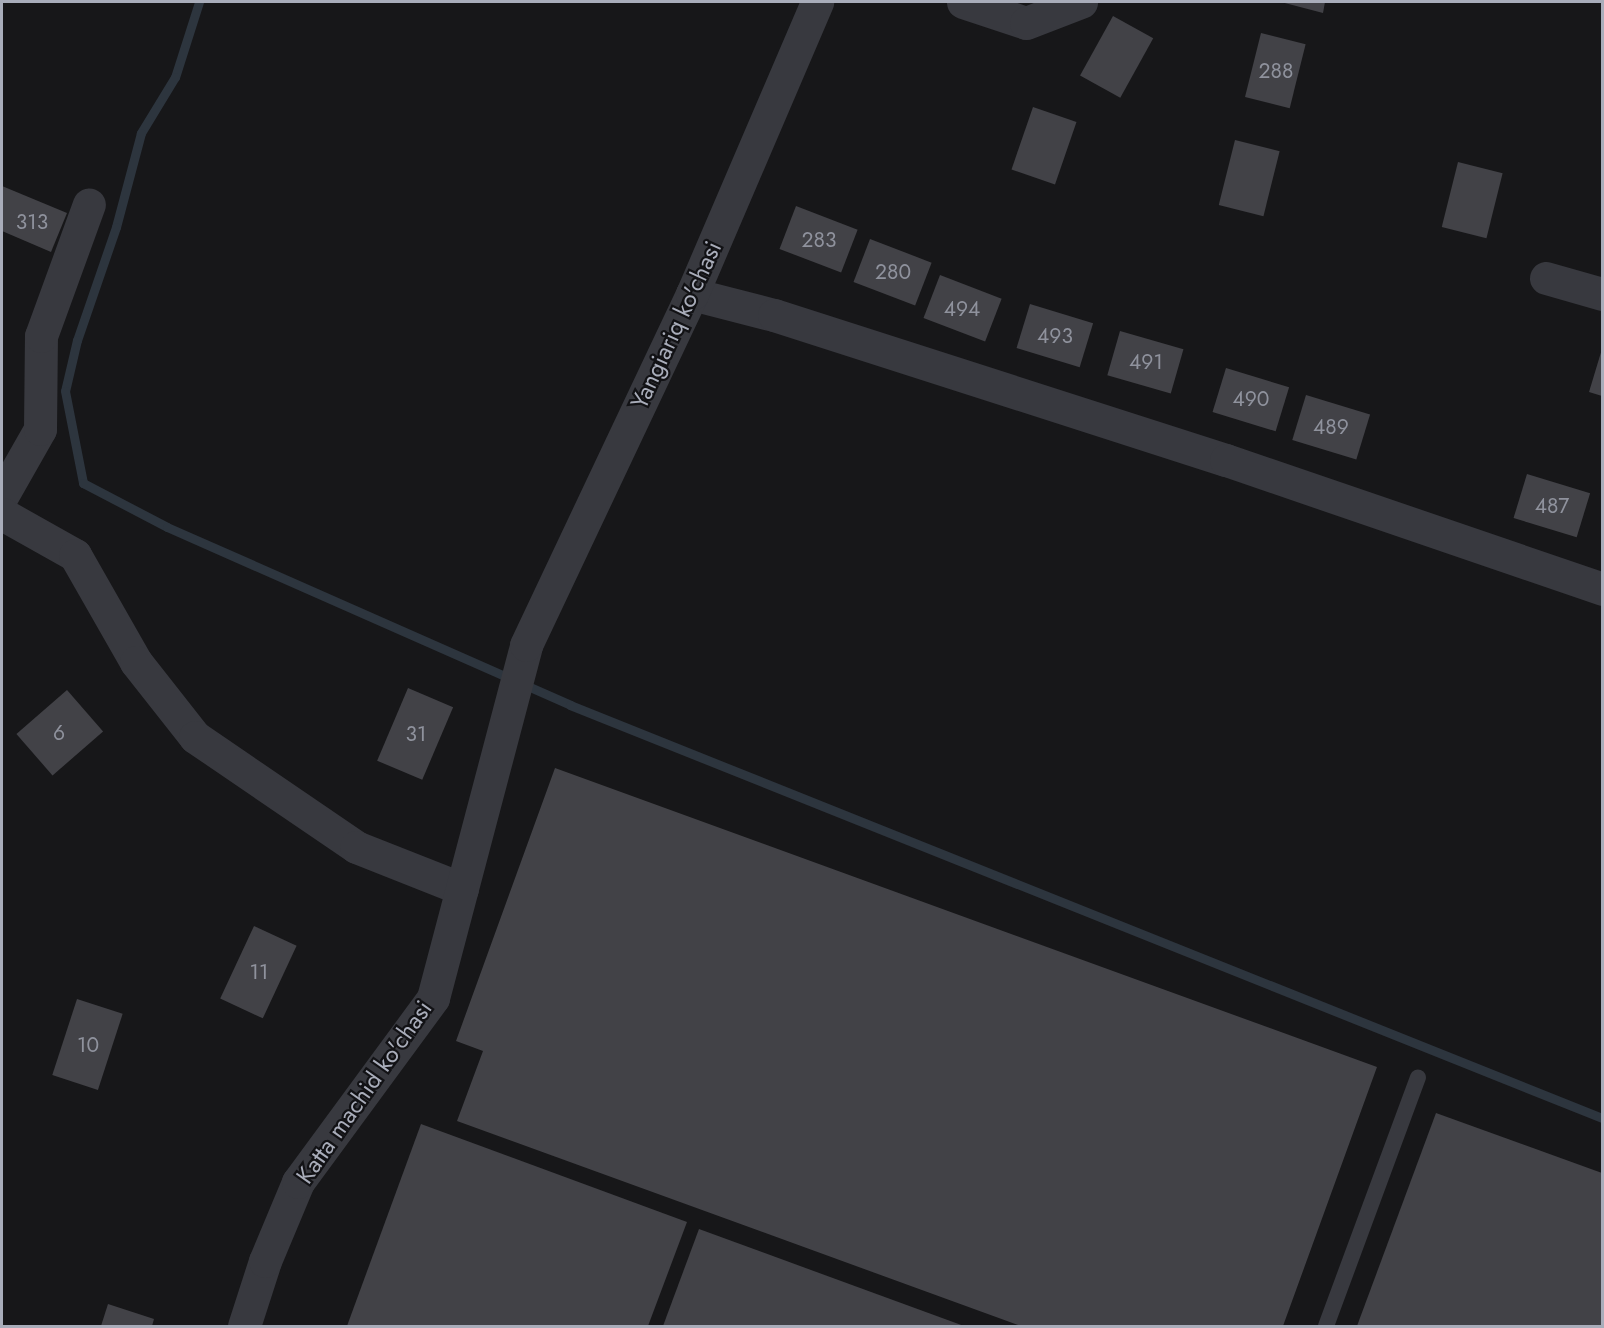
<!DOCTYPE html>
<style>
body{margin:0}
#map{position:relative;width:1604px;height:1328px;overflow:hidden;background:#171719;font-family:Jost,sans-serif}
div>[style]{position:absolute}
.stream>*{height:9px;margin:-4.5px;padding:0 4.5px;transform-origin:4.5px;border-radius:4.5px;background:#2d353e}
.building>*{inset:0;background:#424247;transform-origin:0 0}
.lane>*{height:16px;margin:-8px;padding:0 8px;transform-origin:8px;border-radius:8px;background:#38393f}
.street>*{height:33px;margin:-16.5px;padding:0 16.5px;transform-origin:16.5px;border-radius:16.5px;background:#38393f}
span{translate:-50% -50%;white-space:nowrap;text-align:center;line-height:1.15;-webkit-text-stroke:4.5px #121215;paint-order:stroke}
.number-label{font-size:21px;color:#8f929d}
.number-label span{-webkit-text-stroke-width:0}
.street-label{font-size:24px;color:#a9adba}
.frame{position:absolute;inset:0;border:3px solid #a9adba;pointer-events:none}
</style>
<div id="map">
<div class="stream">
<div style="left:199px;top:2px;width:79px;rotate:107.7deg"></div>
<div style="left:175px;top:77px;width:66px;rotate:121.3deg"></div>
<div style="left:141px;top:133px;width:97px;rotate:104.9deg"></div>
<div style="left:116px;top:227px;width:120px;rotate:109deg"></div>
<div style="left:77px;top:340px;width:52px;rotate:103.2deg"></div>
<div style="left:65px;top:391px;width:94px;rotate:78.9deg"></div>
<div style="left:83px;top:483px;width:95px;rotate:27.6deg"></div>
<div style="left:167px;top:527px;width:441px;rotate:23.8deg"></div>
<div style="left:570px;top:705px;width:1112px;rotate:21.81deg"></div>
</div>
<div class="building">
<div style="clip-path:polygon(1281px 2px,1325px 2px,1323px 13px)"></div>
<div style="left:1113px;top:16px;width:46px;height:68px;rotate:29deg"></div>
<div style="left:1261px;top:33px;width:46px;height:66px;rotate:14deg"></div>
<div style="left:1033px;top:107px;width:46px;height:66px;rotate:19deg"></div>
<div style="left:1235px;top:140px;width:46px;height:67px;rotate:14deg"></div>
<div style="left:1458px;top:162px;width:46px;height:67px;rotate:14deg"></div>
<div style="clip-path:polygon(2px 186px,67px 213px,51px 252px,2px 231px)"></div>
<div style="left:796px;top:206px;width:66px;height:46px;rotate:21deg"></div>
<div style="left:870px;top:239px;width:66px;height:46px;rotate:21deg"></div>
<div style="left:940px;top:275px;width:66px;height:46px;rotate:21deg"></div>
<div style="left:1030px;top:304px;width:66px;height:46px;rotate:17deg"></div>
<div style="left:1120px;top:331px;width:66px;height:46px;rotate:16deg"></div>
<div style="clip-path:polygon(1602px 349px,1602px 396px,1589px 392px)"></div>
<div style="left:1226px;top:368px;width:66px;height:46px;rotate:17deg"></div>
<div style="left:1306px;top:395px;width:67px;height:47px;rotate:17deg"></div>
<div style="left:1527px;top:474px;width:66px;height:46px;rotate:17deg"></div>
<div style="left:408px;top:688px;width:49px;height:79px;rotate:23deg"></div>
<div style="left:67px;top:690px;width:55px;height:67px;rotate:49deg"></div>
<div style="clip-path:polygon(555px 768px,1377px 1067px,1283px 1326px,1021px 1326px,457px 1121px,483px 1051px,456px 1041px)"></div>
<div style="left:254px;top:926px;width:47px;height:80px;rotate:25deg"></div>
<div style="left:77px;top:999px;width:48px;height:80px;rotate:18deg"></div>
<div style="clip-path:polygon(1436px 1113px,1602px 1173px,1602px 1326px,1357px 1326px)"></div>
<div style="clip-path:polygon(421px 1124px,687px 1222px,648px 1326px,347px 1326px)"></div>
<div style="clip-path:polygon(699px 1229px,964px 1326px,663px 1326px)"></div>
<div style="clip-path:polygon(108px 1304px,154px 1319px,152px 1326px,101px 1326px)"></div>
</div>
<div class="lane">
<div style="left:1326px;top:1326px;width:265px;rotate:-69.7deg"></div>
</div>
<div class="street">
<div style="left:963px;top:2px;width:66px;rotate:18.4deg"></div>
<div style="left:1026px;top:23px;width:59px;rotate:-20.9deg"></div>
<div style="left:1546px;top:278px;width:58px;rotate:15.9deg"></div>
<div style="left:692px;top:294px;width:85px;rotate:14.4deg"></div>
<div style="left:774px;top:315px;width:475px;rotate:17.8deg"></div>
<div style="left:1226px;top:460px;width:398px;rotate:18.9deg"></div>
<div style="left:2px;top:496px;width:77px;rotate:-60.4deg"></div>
<div style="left:40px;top:429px;width:93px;rotate:-89.4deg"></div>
<div style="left:41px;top:336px;width:140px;rotate:-70deg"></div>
<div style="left:2px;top:514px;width:84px;rotate:29.3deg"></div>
<div style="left:75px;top:555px;width:123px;rotate:60.3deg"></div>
<div style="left:136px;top:662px;width:95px;rotate:51.8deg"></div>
<div style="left:195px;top:737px;width:195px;rotate:34.3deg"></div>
<div style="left:356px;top:847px;width:114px;rotate:21.6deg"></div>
<div style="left:244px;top:1326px;width:68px;rotate:-72.1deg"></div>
<div style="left:265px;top:1261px;width:86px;rotate:-67.3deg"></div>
<div style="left:298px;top:1182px;width:228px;rotate:-53.7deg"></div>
<div style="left:433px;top:998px;width:365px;rotate:-75.2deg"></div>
<div style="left:526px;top:645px;width:388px;rotate:-64.7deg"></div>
<div style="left:692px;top:294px;width:318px;rotate:-66.8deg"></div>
</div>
<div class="number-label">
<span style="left:1276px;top:71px">288</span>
<span style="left:32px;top:222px">313</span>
<span style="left:819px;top:240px">283</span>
<span style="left:893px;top:272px">280</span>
<span style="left:962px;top:309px">494</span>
<span style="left:1055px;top:336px">493</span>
<span style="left:1146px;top:362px">491</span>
<span style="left:1251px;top:399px">490</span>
<span style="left:1331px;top:427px">489</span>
<span style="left:1552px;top:506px">487</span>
<span style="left:59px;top:733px">6</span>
<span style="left:416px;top:734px">31</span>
<span style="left:259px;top:972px">11</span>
<span style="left:88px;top:1045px">10</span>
</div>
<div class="street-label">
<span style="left:676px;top:325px;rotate:-65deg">Yangiariq ko'chasi</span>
<span style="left:364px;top:1092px;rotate:-55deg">Katta machid ko'chasi</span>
</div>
<div class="frame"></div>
</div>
